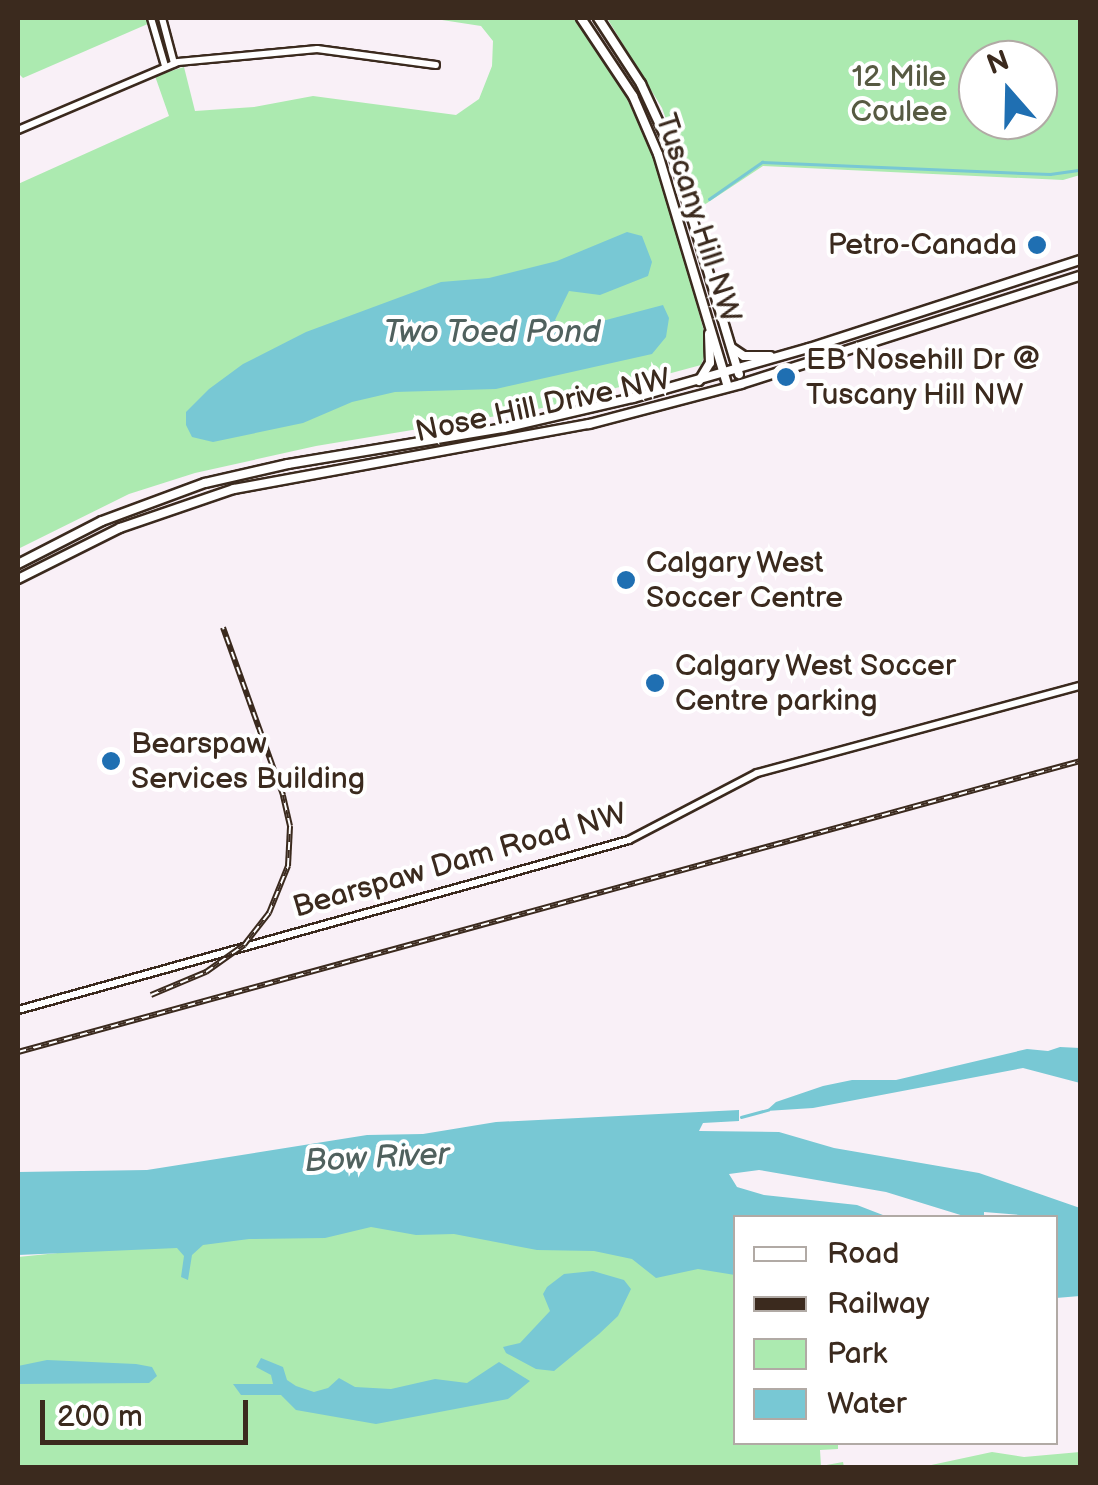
<!DOCTYPE html>
<style>
body{margin:0}
#map{position:relative;width:1098px;height:1485px;overflow:hidden;background:#f9f0f7;font-family:"Balsamiq Sans",sans-serif}
div>[style]{position:absolute}
.green>*{inset:0;background:#aceab0}
.water>*{inset:0;background:#78c8d4}
.stream>*{height:2.5px;margin:-1.25px;padding:0 1.25px;transform-origin:1.25px;border-radius:1.25px;background:#78c8d4}
.roads{filter:drop-shadow(2px 0 #3b2a1e) drop-shadow(-2px 0 #3b2a1e) drop-shadow(0 2px #3b2a1e) drop-shadow(0 -2px #3b2a1e)}
.minor>*{height:6px;margin:-3px;padding:0 3px;transform-origin:3px;border-radius:3px;background:#fff}
.tertiary>*{height:8px;margin:-4px;padding:0 4px;transform-origin:4px;border-radius:4px;background:#fff}
.rail>*{height:6px;margin-top:-3px;transform-origin:0;background:repeating-linear-gradient(90deg,#fff 0 8px,#3b2a1e 0 16px);box-sizing:border-box;border-block:2px solid #3b2a1e}
.dots>*{width:28px;height:28px;translate:-50% -50%;box-sizing:border-box;border:5px solid #fff;border-radius:50%}
span{translate:-50% -50%;white-space:nowrap;text-align:center;line-height:1.15;-webkit-text-stroke:8px #fff;paint-order:stroke}
.park-label{font-size:30px;color:#575a42}
.street-label{font-size:30px;color:#3b2a1e}
.poi-label{font-size:30px;color:#3b2a1e}
.right{translate:-100% -50%;text-align:right}
.left{translate:0 -50%;text-align:left}
.water-label{font-size:32px;color:#50615e;font-style:italic}
.frame{position:absolute;inset:0;border:20px solid #3b2a1e;pointer-events:none}
.legend{position:absolute;left:733px;top:1215px;width:325px;height:230px;box-sizing:border-box;background:#fff;border:2px solid #b1aaa5;margin:0;padding:12px 18px;list-style:none;font-size:30px;color:#3b2a1e}
.legend li{display:flex;align-items:center;gap:20px;height:50px}
.legend b{width:50px;border:2px solid #b1aaa5}
.north{position:absolute;left:958px;top:40px;width:100px;height:100px;box-sizing:border-box;background:#fff;border:2px solid #b1aaa5;border-radius:50%;rotate:340deg;font-size:28px;font-weight:700;line-height:40px;text-align:center;color:#3b2a1e}
.north::after{content:'';display:block;margin:auto;width:35px;height:45px;background:#1f6fb2;clip-path:polygon(50% 0,100% 100%,50% 72%,0 100%)}
.scale{position:absolute;left:40px;top:1400px;width:208px;height:45px;box-sizing:border-box;border:5px solid #3b2a1e;border-top:0;padding-left:12px;font-size:30px;line-height:35px;white-space:nowrap;color:#3b2a1e;-webkit-text-stroke:8px #fff;paint-order:stroke}
</style>
<div id="map">
<div class="green">
<div style="clip-path:polygon(18px 18px,148px 18px,150px 23px,23px 78px,18px 73px)"></div>
<div style="clip-path:polygon(429px 18px,574px 18px,619px 82px,659px 166px,708px 346px,701px 365px,538px 409px,316px 446px,195px 473px,129px 494px,18px 549px,18px 184px,169px 116px,155px 76px,184px 67px,195px 111px,254px 107px,313px 96px,456px 115px,479px 99px,492px 66px,493px 41px,481px 26px)"></div>
<div style="clip-path:polygon(evenodd,607px 18px,1080px 18px,1080px 175px,1063px 180px,763px 166px,698px 209px,662px 108px,607px 18px,978px 60px,1038px 60px,1038px 120px,978px 120px,978px 60px)"></div>
<div style="clip-path:polygon(375px 1221px,735px 1269px,736px 1442px,838px 1443px,838px 1449px,820px 1450px,821px 1466px,843px 1462px,844px 1467px,18px 1467px,18px 1257px)"></div>
<div style="clip-path:polygon(992px 1452px,1024px 1457px,1080px 1452px,1080px 1467px,922px 1467px)"></div>
</div>
<div class="water">
<div style="clip-path:polygon(627px 232px,642px 236px,652px 262px,648px 276px,600px 295px,569px 291px,555px 320px,568px 330px,663px 305px,669px 318px,666px 337px,652px 354px,496px 389px,395px 392px,352px 402px,303px 423px,213px 442px,192px 437px,186px 425px,186px 412px,209px 389px,243px 364px,306px 332px,441px 282px,489px 278px,557px 261px)"></div>
<div style="clip-path:polygon(1060px 1047px,1080px 1048px,1080px 1083px,1023px 1068px,813px 1108px,766px 1111px,776px 1102px,823px 1086px,852px 1080px,896px 1080px,1027px 1049px,1048px 1051px)"></div>
<div style="clip-path:polygon(739px 1110px,739px 1121px,703px 1123px,699px 1131px,779px 1132px,834px 1148px,979px 1173px,1080px 1208px,1080px 1296px,1056px 1298px,1056px 1218px,984px 1212px,984px 1217px,967px 1217px,886px 1192px,759px 1170px,729px 1174px,737px 1187px,764px 1195px,857px 1205px,888px 1217px,736px 1218px,735px 1275px,698px 1269px,656px 1278px,632px 1259px,594px 1251px,537px 1250px,454px 1234px,416px 1235px,371px 1227px,325px 1238px,249px 1239px,203px 1245px,192px 1255px,188px 1280px,181px 1277px,184px 1256px,177px 1248px,18px 1255px,18px 1172px,147px 1170px,367px 1135px,423px 1134px,496px 1122px)"></div>
<div style="clip-path:polygon(593px 1271px,624px 1280px,631px 1289px,618px 1316px,599px 1334px,554px 1371px,536px 1369px,506px 1353px,503px 1347px,520px 1343px,550px 1311px,543px 1294px,547px 1287px,564px 1274px)"></div>
<div style="clip-path:polygon(261px 1358px,283px 1367px,287px 1380px,296px 1386px,314px 1392px,328px 1388px,339px 1378px,355px 1387px,391px 1389px,435px 1379px,467px 1383px,499px 1362px,530px 1381px,508px 1399px,376px 1424px,296px 1410px,281px 1395px,241px 1395px,233px 1384px,273px 1384px,271px 1375px,256px 1367px)"></div>
<div style="clip-path:polygon(47px 1360px,136px 1364px,152px 1367px,157px 1376px,149px 1383px,18px 1384px,18px 1366px)"></div>
</div>
<div class="stream">
<div style="left:709px;top:199px;width:65px;rotate:-34.9deg"></div>
<div style="left:762px;top:162px;width:288px;rotate:2.4deg"></div>
<div style="left:1050px;top:174px;width:30px;rotate:-8deg"></div>
<div style="left:741px;top:1117px;width:28px;rotate:-15deg"></div>
</div>
<div class="roads">
<div class="minor">
<div style="left:151px;top:18px;width:50px;rotate:73.7deg"></div>
<div style="left:162px;top:18px;width:47px;rotate:75.1deg"></div>
<div style="left:18px;top:130px;width:174px;rotate:-23deg"></div>
<div style="left:178px;top:62px;width:140px;rotate:-5.3deg"></div>
<div style="left:317px;top:49px;width:120px;rotate:7.7deg"></div>
<div style="left:18px;top:1010px;width:634px;rotate:-15.55deg"></div>
<div style="left:629px;top:840px;width:144px;rotate:-27.6deg"></div>
<div style="left:757px;top:773px;width:335px;rotate:-15.1deg"></div>
</div>
<div class="tertiary">
<div style="left:581px;top:18px;width:94px;rotate:56.3deg"></div>
<div style="left:633px;top:96px;width:63px;rotate:66.7deg"></div>
<div style="left:658px;top:154px;width:243px;rotate:73.3deg"></div>
<div style="left:598px;top:18px;width:79px;rotate:56.9deg"></div>
<div style="left:641px;top:84px;width:74px;rotate:65.2deg"></div>
<div style="left:672px;top:151px;width:233px;rotate:73.3deg"></div>
<div style="left:732px;top:348px;width:14px;rotate:34deg"></div>
<div style="left:744px;top:356px;width:26px"></div>
<div style="left:699px;top:381px;width:21px;rotate:-59deg"></div>
<div style="left:710px;top:363px;width:29px;rotate:-92deg"></div>
<div style="left:18px;top:564px;width:94px;rotate:-27.1deg"></div>
<div style="left:102px;top:521px;width:110px;rotate:-20.3deg"></div>
<div style="left:205px;top:483px;width:85px;rotate:-12.9deg"></div>
<div style="left:288px;top:464px;width:219px;rotate:-9.5deg"></div>
<div style="left:504px;top:428px;width:132px;rotate:-13.1deg"></div>
<div style="left:633px;top:398px;width:183px;rotate:-15.9deg"></div>
<div style="left:809px;top:348px;width:285px;rotate:-18deg"></div>
<div style="left:18px;top:579px;width:114px;rotate:-26.6deg"></div>
<div style="left:120px;top:528px;width:120px;rotate:-18.9deg"></div>
<div style="left:234px;top:489px;width:361px;rotate:-10.4deg"></div>
<div style="left:589px;top:424px;width:157px;rotate:-14.7deg"></div>
<div style="left:741px;top:384px;width:356px;rotate:-17.7deg"></div>
</div>
</div>
<div class="rail">
<div style="left:151px;top:995px;width:60px;rotate:-22.7deg"></div>
<div style="left:206px;top:972px;width:47px;rotate:-35.4deg"></div>
<div style="left:244px;top:945px;width:41px;rotate:-52deg"></div>
<div style="left:269px;top:913px;width:51px;rotate:-68deg"></div>
<div style="left:288px;top:866px;width:40px;rotate:-87.1deg"></div>
<div style="left:290px;top:826px;width:32px;rotate:-103deg"></div>
<div style="left:283px;top:795px;width:178px;rotate:-109.7deg"></div>
<div style="left:18px;top:1052px;width:1101px;rotate:-15.32deg"></div>
</div>
<div class="dots">
<div style="left:1037px;top:245px;background:#1f6fb2"></div>
<div style="left:786px;top:377px;background:#1f6fb2"></div>
<div style="left:626px;top:580px;background:#1f6fb2"></div>
<div style="left:655px;top:683px;background:#1f6fb2"></div>
<div style="left:111px;top:761px;background:#1f6fb2"></div>
</div>
<div class="park-label">
<span style="left:899px;top:94px">12 Mile<br>Coulee</span>
</div>
<div class="street-label">
<span style="left:698px;top:218px;rotate:72deg">Tuscany Hill NW</span>
<span style="left:543px;top:406px;rotate:-12deg">Nose Hill Drive NW</span>
<span style="left:460px;top:861px;rotate:-16deg">Bearspaw Dam Road NW</span>
</div>
<div class="poi-label">
<span class="right" style="left:1017px;top:245px">Petro-Canada</span>
<span class="left" style="left:806px;top:377px">EB Nosehill Dr @<br>Tuscany Hill NW</span>
<span class="left" style="left:646px;top:580px">Calgary West<br>Soccer Centre</span>
<span class="left" style="left:675px;top:683px">Calgary West Soccer<br>Centre parking</span>
<span class="left" style="left:131px;top:761px">Bearspaw<br>Services Building</span>
</div>
<div class="water-label">
<span style="left:492px;top:333px">Two Toed Pond</span>
<span style="left:377px;top:1159px;rotate:-3deg">Bow River</span>
</div>
<div class="frame"></div>
<ul class="legend">
<li><b style="height:12px;background:#fff"></b>Road</li>
<li><b style="height:12px;background:#3b2a1e"></b>Railway</li>
<li><b style="height:28px;background:#aceab0"></b>Park</li>
<li><b style="height:28px;background:#78c8d4"></b>Water</li>
</ul>
<div class="north">N</div>
<div class="scale">200 m</div>
</div>
